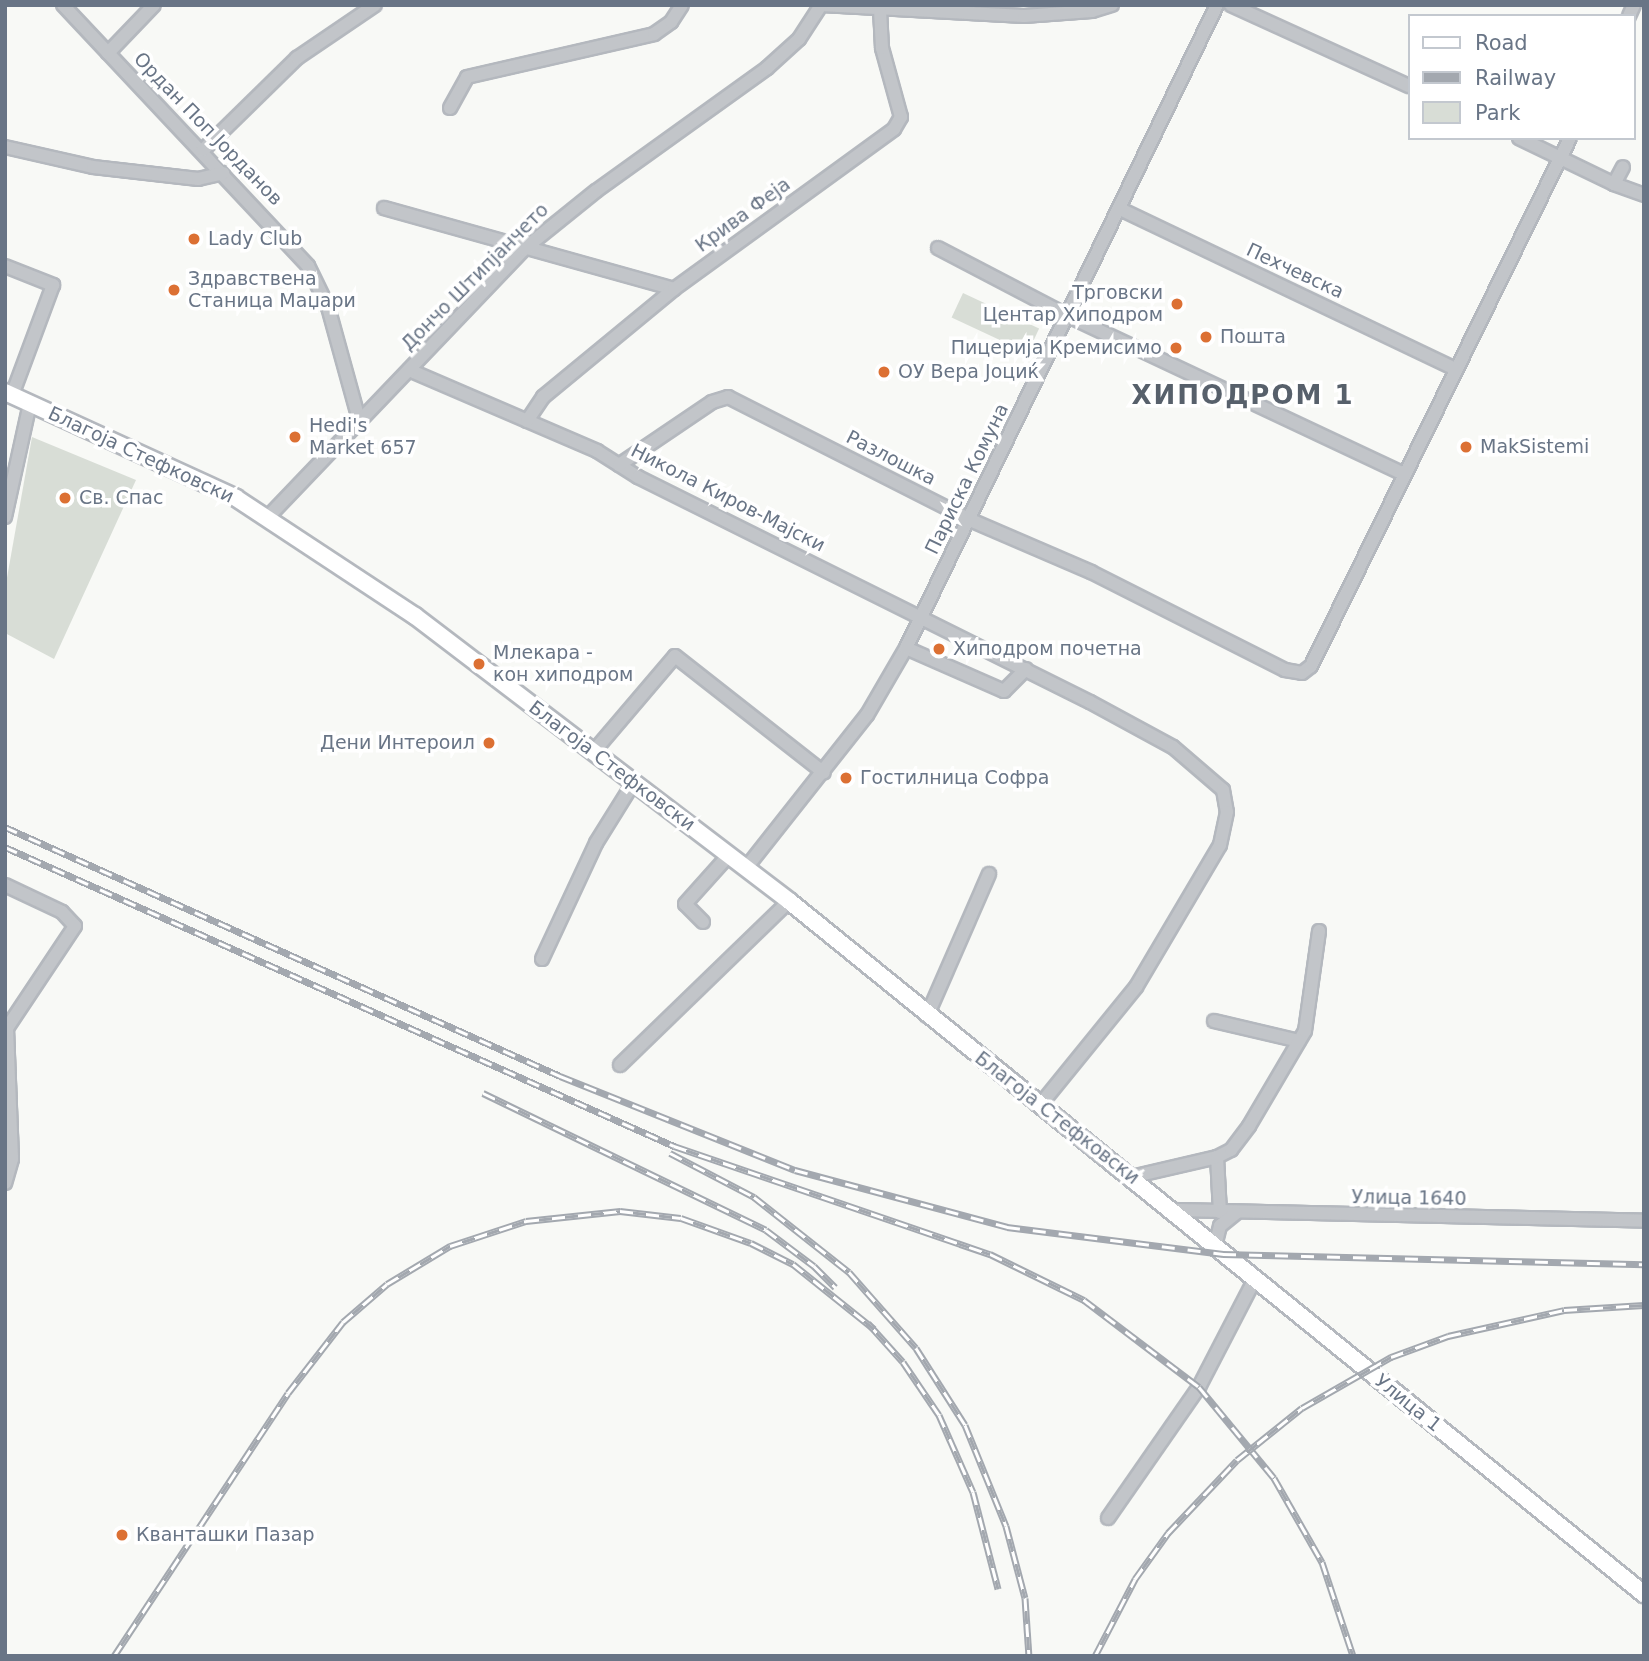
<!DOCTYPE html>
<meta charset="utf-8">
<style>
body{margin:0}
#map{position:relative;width:1649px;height:1661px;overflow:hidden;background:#f8f9f6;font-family:"DejaVu Sans",sans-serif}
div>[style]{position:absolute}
.green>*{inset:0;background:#d8ddd6;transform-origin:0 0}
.roads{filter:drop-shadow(2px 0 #b4b8be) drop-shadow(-2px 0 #b4b8be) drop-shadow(0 2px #b4b8be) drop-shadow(0 -2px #b4b8be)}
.street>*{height:12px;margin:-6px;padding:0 6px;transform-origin:6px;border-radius:6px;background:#c2c5c9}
.secondary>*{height:16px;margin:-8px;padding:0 8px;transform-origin:8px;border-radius:8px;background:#fff}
.rail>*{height:7px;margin-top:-3.5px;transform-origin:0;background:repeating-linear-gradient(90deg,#fff 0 13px,#a3a8af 0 26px);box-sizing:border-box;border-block:2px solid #a3a8af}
.dots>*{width:19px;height:19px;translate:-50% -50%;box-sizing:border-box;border:4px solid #fff;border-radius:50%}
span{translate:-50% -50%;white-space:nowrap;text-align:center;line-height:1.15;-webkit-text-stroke:7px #fff;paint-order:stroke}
.street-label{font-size:19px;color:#697586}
.poi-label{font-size:19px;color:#697586}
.left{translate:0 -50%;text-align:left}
.right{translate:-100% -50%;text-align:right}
.district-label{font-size:26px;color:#57606b;font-weight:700;letter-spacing:2px}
.frame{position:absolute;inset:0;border:7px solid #697586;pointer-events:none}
.legend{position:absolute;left:1408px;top:14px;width:228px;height:126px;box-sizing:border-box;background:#fff;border:2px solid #c3c8cf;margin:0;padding:9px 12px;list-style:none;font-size:21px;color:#697586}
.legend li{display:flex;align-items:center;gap:14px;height:35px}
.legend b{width:35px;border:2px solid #c3c8cf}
</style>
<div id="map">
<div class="green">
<div style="left:963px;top:293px;width:84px;height:27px;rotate:25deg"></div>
<div style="clip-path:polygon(32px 437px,136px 480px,54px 659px,5px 633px,5px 589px)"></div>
</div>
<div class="roads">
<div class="street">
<div style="left:63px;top:5px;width:358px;rotate:46.8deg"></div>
<div style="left:308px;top:266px;width:46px;rotate:64deg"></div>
<div style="left:328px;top:307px;width:120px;rotate:74.6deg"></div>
<div style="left:821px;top:5px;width:203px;rotate:3.1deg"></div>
<div style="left:1024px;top:16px;width:68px;rotate:-4.2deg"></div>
<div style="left:1092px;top:11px;width:21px;rotate:-17deg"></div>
<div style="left:1231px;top:5px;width:196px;rotate:24.5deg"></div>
<div style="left:1629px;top:16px;width:12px;rotate:-66deg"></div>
<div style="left:108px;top:53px;width:66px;rotate:-46.2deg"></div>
<div style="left:450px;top:108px;width:35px;rotate:-61deg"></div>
<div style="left:467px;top:77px;width:192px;rotate:-12.9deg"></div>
<div style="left:654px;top:34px;width:21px;rotate:-35deg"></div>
<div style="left:671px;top:22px;width:20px;rotate:-57deg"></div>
<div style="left:1519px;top:138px;width:106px;rotate:25.8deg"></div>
<div style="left:1614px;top:184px;width:19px;rotate:-62deg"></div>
<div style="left:5px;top:147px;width:90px;rotate:12.8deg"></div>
<div style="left:93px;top:167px;width:106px;rotate:6.5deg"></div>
<div style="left:198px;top:179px;width:26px;rotate:-13deg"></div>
<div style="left:203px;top:150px;width:132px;rotate:-44.4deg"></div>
<div style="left:297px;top:58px;width:94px;rotate:-34.2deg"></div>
<div style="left:1614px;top:184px;width:32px;rotate:20deg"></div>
<div style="left:384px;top:208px;width:301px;rotate:15.6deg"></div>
<div style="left:1120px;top:209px;width:370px;rotate:25.5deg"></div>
<div style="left:938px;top:248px;width:147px;rotate:27.6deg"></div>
<div style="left:1068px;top:316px;width:371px;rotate:25.2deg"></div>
<div style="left:5px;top:266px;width:52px;rotate:21.6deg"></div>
<div style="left:53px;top:285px;width:117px;rotate:110.4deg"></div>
<div style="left:409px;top:370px;width:205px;rotate:23.3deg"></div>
<div style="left:597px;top:451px;width:49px;rotate:32.4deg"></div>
<div style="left:638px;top:477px;width:505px;rotate:26.46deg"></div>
<div style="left:1090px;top:702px;width:94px;rotate:28.5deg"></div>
<div style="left:1173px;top:747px;width:66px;rotate:40.7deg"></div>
<div style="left:1223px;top:790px;width:22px;rotate:80deg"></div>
<div style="left:1227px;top:812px;width:34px;rotate:102deg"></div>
<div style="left:1220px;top:845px;width:165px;rotate:120.6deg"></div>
<div style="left:1136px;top:987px;width:152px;rotate:129.1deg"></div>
<div style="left:527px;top:421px;width:29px;rotate:-56deg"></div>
<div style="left:543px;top:397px;width:170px;rotate:-39.5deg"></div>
<div style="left:674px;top:289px;width:272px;rotate:-36deg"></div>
<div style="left:894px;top:129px;width:14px;rotate:-60deg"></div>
<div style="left:901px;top:117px;width:72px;rotate:-105.4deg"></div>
<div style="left:882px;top:48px;width:39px;rotate:-93deg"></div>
<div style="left:619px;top:465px;width:112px;rotate:-34.1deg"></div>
<div style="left:712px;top:402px;width:17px;rotate:-17deg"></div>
<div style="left:728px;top:397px;width:269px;rotate:26.9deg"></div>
<div style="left:968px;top:519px;width:134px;rotate:23.3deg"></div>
<div style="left:1091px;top:572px;width:217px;rotate:26.8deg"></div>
<div style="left:1285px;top:670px;width:17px;rotate:10deg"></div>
<div style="left:1302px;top:673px;width:11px;rotate:-38deg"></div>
<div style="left:1311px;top:666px;width:588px;rotate:-63.87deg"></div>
<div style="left:5px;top:517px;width:117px;rotate:-77.6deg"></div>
<div style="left:268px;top:517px;width:371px;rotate:-46.3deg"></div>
<div style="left:524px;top:249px;width:92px;rotate:-38.9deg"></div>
<div style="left:596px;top:191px;width:211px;rotate:-35.7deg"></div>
<div style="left:767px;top:68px;width:43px;rotate:-42.2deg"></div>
<div style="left:799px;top:39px;width:40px;rotate:-57.1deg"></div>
<div style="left:906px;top:648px;width:107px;rotate:23.7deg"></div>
<div style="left:1004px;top:691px;width:31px;rotate:-45deg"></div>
<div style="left:595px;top:750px;width:123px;rotate:-49.6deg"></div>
<div style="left:675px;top:656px;width:189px;rotate:38.1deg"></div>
<div style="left:746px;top:868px;width:195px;rotate:-51.7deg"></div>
<div style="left:867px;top:715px;width:78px;rotate:-59.8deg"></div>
<div style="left:906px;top:648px;width:714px;rotate:-64.19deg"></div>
<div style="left:5px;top:885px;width:63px;rotate:25.3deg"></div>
<div style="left:62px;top:912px;width:19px;rotate:47deg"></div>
<div style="left:75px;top:926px;width:123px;rotate:123.7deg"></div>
<div style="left:7px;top:1028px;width:131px;rotate:87.8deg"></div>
<div style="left:12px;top:1159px;width:25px;rotate:106deg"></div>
<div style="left:703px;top:922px;width:25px;rotate:-135deg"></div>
<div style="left:685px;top:904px;width:66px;rotate:-48.1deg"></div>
<div style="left:542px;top:959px;width:128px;rotate:-65deg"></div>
<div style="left:596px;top:843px;width:72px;rotate:-58.1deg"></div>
<div style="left:927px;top:1016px;width:155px;rotate:-66.4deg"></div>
<div style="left:1214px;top:1021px;width:87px;rotate:13.2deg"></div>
<div style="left:620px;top:1065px;width:235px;rotate:-44.1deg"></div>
<div style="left:1217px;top:1157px;width:55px;rotate:86.9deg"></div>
<div style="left:1131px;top:1177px;width:88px;rotate:-13.1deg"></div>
<div style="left:1217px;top:1157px;width:16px;rotate:-27deg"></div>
<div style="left:1231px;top:1150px;width:30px;rotate:-53deg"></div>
<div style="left:1249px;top:1126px;width:110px;rotate:-59.5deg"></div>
<div style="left:1305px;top:1031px;width:101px;rotate:-82deg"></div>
<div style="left:1174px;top:1210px;width:470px;rotate:1.3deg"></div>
<div style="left:1215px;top:1246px;width:21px;rotate:-76deg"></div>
<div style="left:1220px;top:1226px;width:21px;rotate:-39deg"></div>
<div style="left:1108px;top:1518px;width:160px;rotate:-55.2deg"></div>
<div style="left:1199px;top:1387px;width:122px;rotate:-62.6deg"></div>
</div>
<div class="secondary">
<div style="left:5px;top:392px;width:254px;rotate:24.6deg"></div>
<div style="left:236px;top:498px;width:214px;rotate:33.4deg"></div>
<div style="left:415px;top:616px;width:470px;rotate:37.3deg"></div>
<div style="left:789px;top:901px;width:1101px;rotate:39.03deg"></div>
</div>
</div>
<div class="rail">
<div style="left:5px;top:827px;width:608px;rotate:24.16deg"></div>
<div style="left:560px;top:1076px;width:253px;rotate:21.8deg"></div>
<div style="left:795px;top:1170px;width:220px;rotate:15deg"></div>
<div style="left:1007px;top:1227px;width:218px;rotate:7.1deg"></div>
<div style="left:1223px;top:1254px;width:421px;rotate:1.4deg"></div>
<div style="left:5px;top:847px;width:733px;rotate:24.08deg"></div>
<div style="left:674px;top:1146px;width:334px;rotate:18.9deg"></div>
<div style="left:990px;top:1254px;width:105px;rotate:26.1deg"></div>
<div style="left:1084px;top:1300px;width:144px;rotate:37.1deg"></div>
<div style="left:1199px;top:1387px;width:118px;rotate:50.5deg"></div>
<div style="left:1274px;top:1478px;width:97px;rotate:60.3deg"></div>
<div style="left:1322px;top:1562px;width:99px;rotate:71.7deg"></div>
<div style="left:483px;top:1093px;width:314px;rotate:25.8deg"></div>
<div style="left:766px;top:1230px;width:60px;rotate:36.9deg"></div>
<div style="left:814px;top:1266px;width:30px;rotate:45deg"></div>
<div style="left:670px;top:1153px;width:95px;rotate:27.6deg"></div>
<div style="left:754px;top:1197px;width:121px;rotate:38.3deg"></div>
<div style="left:849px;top:1272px;width:101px;rotate:48.6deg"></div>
<div style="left:916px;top:1348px;width:91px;rotate:57.5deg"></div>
<div style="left:965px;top:1425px;width:109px;rotate:67.9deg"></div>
<div style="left:1006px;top:1526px;width:74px;rotate:75.2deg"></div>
<div style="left:1025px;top:1598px;width:58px;rotate:86.1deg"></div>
<div style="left:868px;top:1323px;width:52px;rotate:48.1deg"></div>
<div style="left:903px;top:1362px;width:64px;rotate:55.8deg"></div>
<div style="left:939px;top:1415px;width:84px;rotate:66.2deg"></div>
<div style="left:973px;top:1492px;width:100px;rotate:75.5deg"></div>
<div style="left:114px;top:1656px;width:315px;rotate:-56.5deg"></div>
<div style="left:288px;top:1393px;width:90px;rotate:-52.2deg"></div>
<div style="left:343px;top:1322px;width:58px;rotate:-40.8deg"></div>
<div style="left:387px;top:1284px;width:74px;rotate:-31.1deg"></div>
<div style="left:450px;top:1246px;width:80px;rotate:-18.2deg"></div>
<div style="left:526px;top:1221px;width:95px;rotate:-6.1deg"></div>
<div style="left:620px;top:1211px;width:61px;rotate:6.5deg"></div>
<div style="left:681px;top:1218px;width:74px;rotate:19.7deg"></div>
<div style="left:751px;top:1243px;width:47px;rotate:26.6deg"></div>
<div style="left:793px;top:1264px;width:104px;rotate:38.7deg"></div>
<div style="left:1095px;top:1656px;width:87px;rotate:-62.5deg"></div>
<div style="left:1135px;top:1579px;width:57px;rotate:-54.3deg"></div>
<div style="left:1168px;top:1533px;width:100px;rotate:-46.6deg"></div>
<div style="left:1237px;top:1460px;width:83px;rotate:-38.7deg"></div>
<div style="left:1302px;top:1408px;width:103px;rotate:-29.8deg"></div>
<div style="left:1391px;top:1357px;width:61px;rotate:-20.2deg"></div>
<div style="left:1448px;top:1336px;width:119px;rotate:-12.6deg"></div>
<div style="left:1564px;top:1310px;width:80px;rotate:-3.6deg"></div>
</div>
<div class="dots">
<div style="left:194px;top:239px;background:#dc7033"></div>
<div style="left:174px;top:290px;background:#dc7033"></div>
<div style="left:1177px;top:304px;background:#dc7033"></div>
<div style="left:1206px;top:337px;background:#dc7033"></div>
<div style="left:1176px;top:348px;background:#dc7033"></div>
<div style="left:884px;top:372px;background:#dc7033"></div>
<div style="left:295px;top:437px;background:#dc7033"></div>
<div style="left:1466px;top:447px;background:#dc7033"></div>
<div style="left:65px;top:498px;background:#dc7033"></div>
<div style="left:939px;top:649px;background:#dc7033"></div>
<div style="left:479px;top:664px;background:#dc7033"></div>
<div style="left:489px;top:743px;background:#dc7033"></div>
<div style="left:846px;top:778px;background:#dc7033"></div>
<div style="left:122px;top:1535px;background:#dc7033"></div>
</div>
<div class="street-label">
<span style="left:208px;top:129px;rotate:46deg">Ордан Поп Јорданов</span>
<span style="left:743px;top:215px;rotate:-36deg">Крива Феја</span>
<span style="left:1295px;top:271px;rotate:25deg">Пехчевска</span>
<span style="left:475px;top:277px;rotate:-45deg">Дончо Штипјанчето</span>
<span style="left:141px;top:455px;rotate:25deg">Благоја Стефковски</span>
<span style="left:891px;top:458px;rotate:27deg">Разлошка</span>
<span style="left:967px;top:479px;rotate:-64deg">Париска Комуна</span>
<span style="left:728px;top:498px;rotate:27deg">Никола Киров-Мајски</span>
<span style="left:612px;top:766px;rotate:37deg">Благоја Стефковски</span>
<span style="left:1057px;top:1118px;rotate:38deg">Благоја Стефковски</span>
<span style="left:1409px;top:1198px;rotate:1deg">Улица 1640</span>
<span style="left:1408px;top:1403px;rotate:39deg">Улица 1</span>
</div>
<div class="poi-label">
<span class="left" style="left:208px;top:239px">Lady Club</span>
<span class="left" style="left:188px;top:290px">Здравствена<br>Станица Маџари</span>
<span class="right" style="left:1163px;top:304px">Трговски<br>Центар Хиподром</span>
<span class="left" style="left:1220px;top:337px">Пошта</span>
<span class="right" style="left:1162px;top:348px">Пицерија Кремисимо</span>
<span class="left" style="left:898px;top:372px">ОУ Вера Јоциќ</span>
<span class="left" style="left:309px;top:437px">Hedi's<br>Market 657</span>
<span class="left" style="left:1480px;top:447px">MakSistemi</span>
<span class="left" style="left:79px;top:498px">Св. Спас</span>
<span class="left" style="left:953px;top:649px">Хиподром почетна</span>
<span class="left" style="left:493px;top:664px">Млекара -<br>кон хиподром</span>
<span class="right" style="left:475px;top:743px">Дени Интероил</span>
<span class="left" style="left:860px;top:778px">Гостилница Софра</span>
<span class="left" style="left:136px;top:1535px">Кванташки Пазар</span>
</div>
<div class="district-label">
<span style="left:1243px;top:396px">ХИПОДРОМ 1</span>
</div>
<div class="frame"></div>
<ul class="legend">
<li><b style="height:9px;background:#fff"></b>Road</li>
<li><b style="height:9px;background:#a3a8af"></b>Railway</li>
<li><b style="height:19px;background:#d8ddd6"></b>Park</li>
</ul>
</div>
